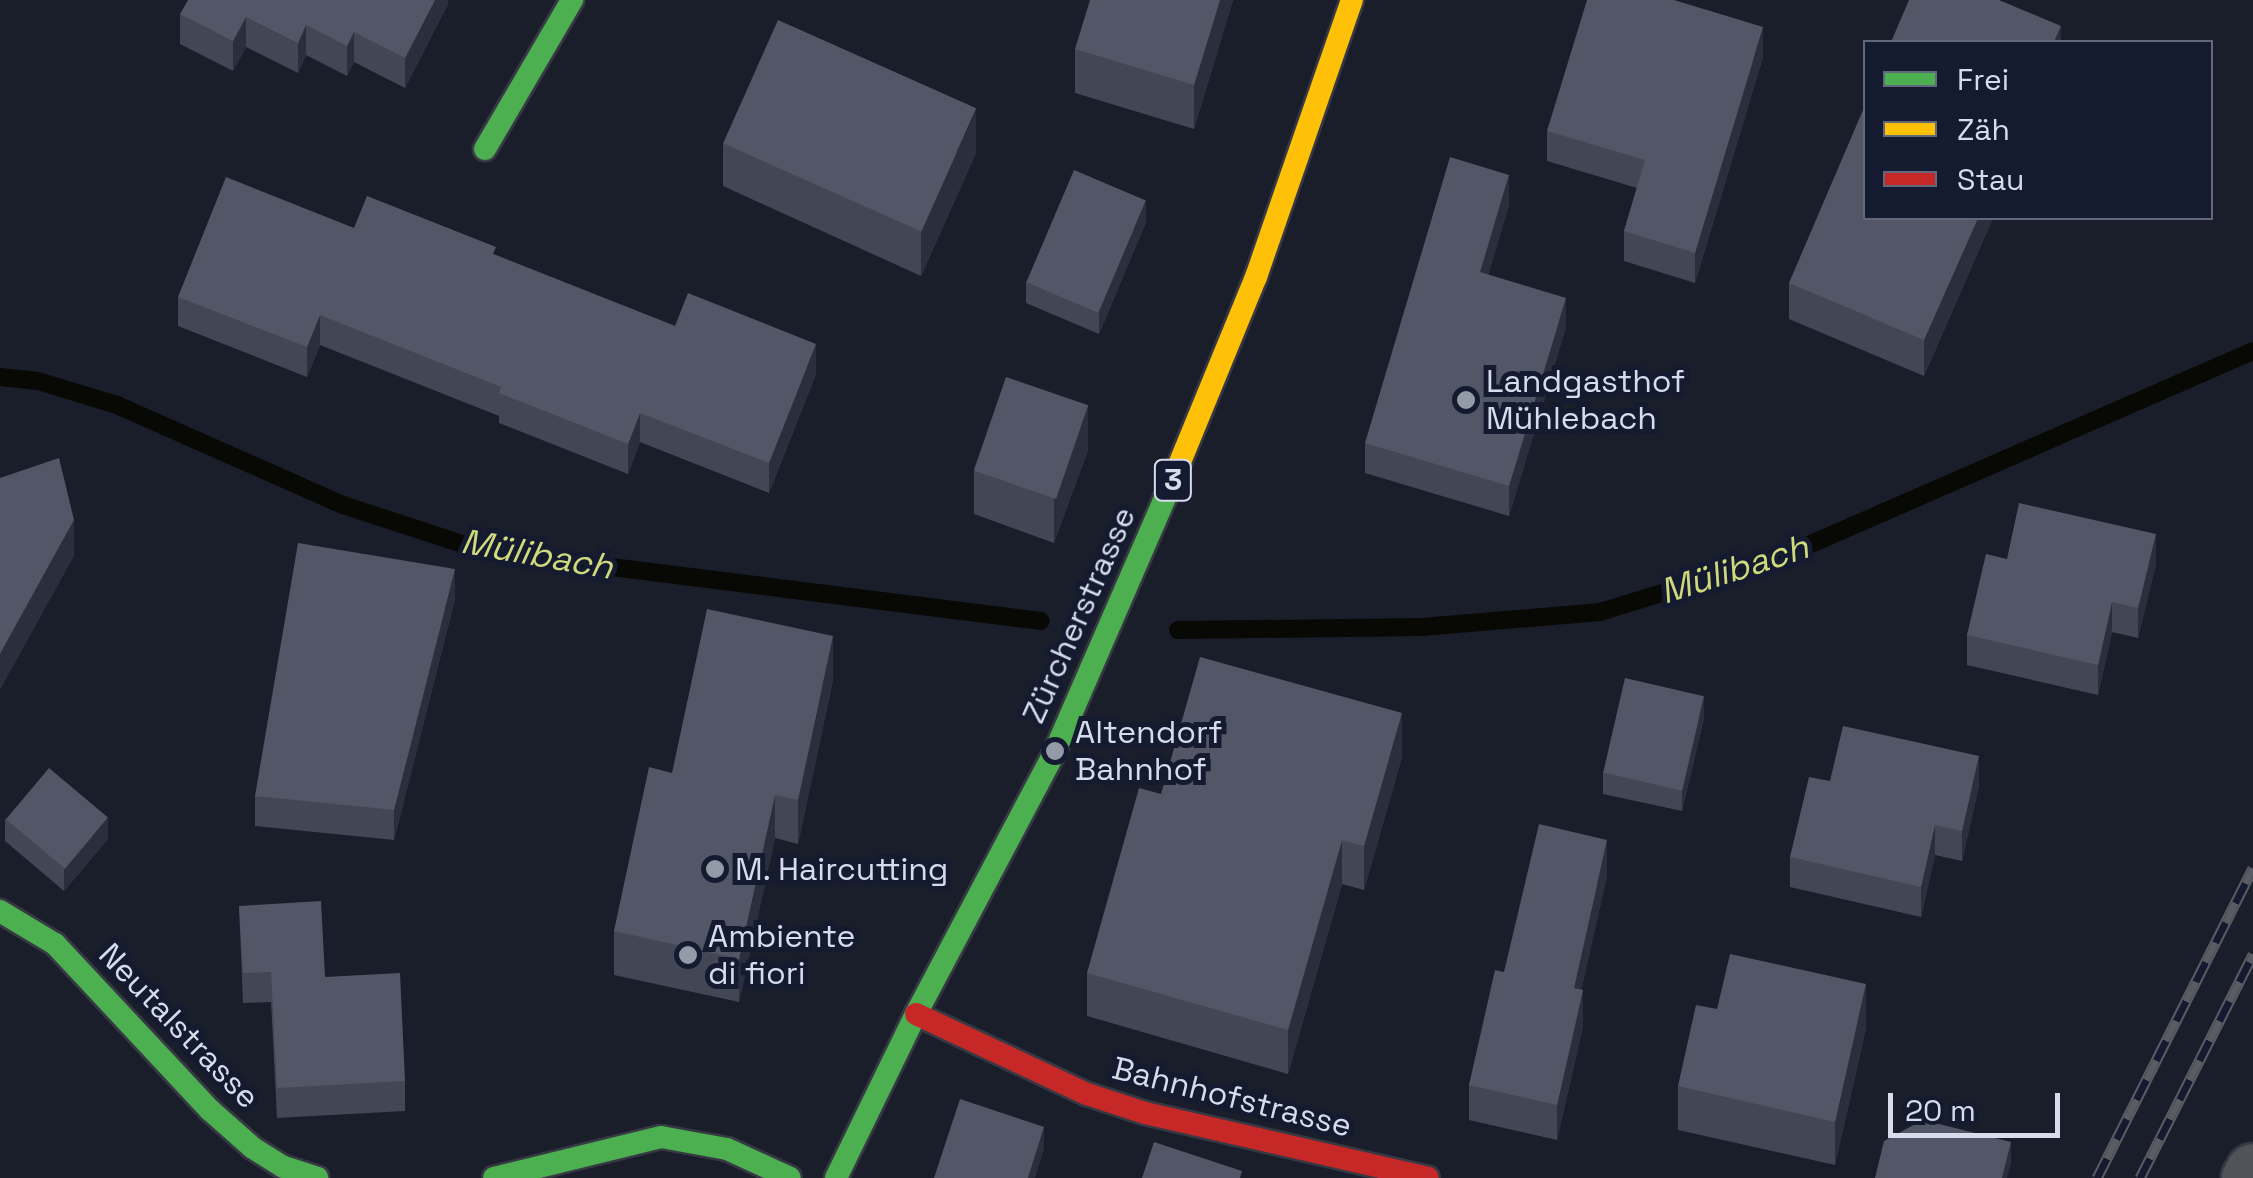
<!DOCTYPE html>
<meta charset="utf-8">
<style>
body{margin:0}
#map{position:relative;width:2253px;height:1178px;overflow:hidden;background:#1a1e2a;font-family:"Space Grotesk",sans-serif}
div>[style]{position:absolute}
.stream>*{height:18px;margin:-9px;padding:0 9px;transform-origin:9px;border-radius:9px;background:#080804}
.roads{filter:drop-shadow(2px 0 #363943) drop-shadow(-2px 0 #363943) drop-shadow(0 2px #363943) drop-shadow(0 -2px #363943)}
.street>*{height:55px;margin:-27.5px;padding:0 27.5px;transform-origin:27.5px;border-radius:27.5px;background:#515359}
.fast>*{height:22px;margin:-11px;padding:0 11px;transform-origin:11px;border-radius:11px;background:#4caf50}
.slow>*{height:22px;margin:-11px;padding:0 11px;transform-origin:11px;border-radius:11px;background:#ffc107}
.jam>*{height:22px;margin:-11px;padding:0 11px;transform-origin:11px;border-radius:11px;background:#c62828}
.rail>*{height:11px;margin-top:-5.5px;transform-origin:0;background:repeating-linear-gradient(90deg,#141a30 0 22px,#5a5b63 0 44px);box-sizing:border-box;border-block:2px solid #5a5b63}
.wall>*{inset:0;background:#424655}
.shaded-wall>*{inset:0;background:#2b2f3d}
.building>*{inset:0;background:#525666;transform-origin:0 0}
.dots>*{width:28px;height:28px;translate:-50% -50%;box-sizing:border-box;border:5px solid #141a30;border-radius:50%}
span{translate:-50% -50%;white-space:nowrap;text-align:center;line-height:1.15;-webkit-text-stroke:10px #141a30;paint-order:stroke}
.shield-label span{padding:2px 8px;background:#141a30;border:2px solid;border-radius:8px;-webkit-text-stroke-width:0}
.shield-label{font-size:30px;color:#d7dcec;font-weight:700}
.poi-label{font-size:32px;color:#d7dcec}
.left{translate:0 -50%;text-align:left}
.street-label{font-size:32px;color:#d7dcec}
.water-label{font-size:35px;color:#d0da7d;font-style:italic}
.legend{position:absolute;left:1863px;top:40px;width:350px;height:180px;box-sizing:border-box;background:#141a30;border:2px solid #62687b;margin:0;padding:12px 18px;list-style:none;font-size:30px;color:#d7dcec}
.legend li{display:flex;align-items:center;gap:20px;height:50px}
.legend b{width:50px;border:2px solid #62687b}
.scale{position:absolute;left:1888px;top:1093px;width:172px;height:45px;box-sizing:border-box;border:5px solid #d7dcec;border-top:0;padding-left:12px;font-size:30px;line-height:35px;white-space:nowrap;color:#d7dcec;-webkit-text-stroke:8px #141a30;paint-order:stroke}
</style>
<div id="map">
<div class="stream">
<div style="left:0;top:377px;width:38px;rotate:6deg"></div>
<div style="left:38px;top:381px;width:83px;rotate:16.9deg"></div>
<div style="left:117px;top:405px;width:247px;rotate:23.9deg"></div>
<div style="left:343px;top:505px;width:148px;rotate:18.1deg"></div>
<div style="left:484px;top:551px;width:561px;rotate:7.16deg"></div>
<div style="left:1178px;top:630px;width:244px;rotate:-0.7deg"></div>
<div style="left:1422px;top:627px;width:179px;rotate:-4.8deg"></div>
<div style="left:1600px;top:612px;width:197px;rotate:-17.1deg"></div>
<div style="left:1788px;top:554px;width:507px;rotate:-23.58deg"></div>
</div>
<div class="roads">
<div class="street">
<div style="left:2249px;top:1178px;width:8px;rotate:-60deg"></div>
</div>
<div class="fast">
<div style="left:485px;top:149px;width:173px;rotate:-59.7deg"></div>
<div style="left:0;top:911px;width:64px;rotate:31deg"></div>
<div style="left:55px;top:944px;width:227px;rotate:47deg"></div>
<div style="left:210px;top:1110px;width:57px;rotate:41.5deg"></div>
<div style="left:253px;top:1148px;width:36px;rotate:32deg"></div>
<div style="left:284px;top:1167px;width:35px;rotate:18deg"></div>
<div style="left:494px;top:1178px;width:172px;rotate:-13.8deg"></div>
<div style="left:661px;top:1137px;width:67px;rotate:10.3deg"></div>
<div style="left:727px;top:1149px;width:69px;rotate:24.7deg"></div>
<div style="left:836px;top:1178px;width:182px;rotate:-64deg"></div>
<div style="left:916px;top:1014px;width:297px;rotate:-62.1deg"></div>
<div style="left:1055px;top:751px;width:286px;rotate:-66.5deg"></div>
</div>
<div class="slow">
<div style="left:1169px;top:489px;width:229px;rotate:-67.7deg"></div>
<div style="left:1256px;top:277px;width:293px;rotate:-70.9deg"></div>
</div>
<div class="jam">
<div style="left:916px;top:1014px;width:189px;rotate:25.1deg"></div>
<div style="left:1087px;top:1094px;width:61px;rotate:18.1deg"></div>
<div style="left:1145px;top:1113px;width:290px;rotate:12.9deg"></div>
</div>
</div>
<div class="rail">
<div style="left:2097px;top:1178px;width:347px;rotate:-63.3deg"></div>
<div style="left:2140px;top:1178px;width:251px;rotate:-63.2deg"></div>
</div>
<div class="wall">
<div style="clip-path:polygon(448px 0,448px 4px,405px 88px,354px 62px,347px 76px,306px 55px,298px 73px,246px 47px,233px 71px,180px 44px,180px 14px)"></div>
<div style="clip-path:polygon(1233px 0,1194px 129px,1075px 93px,1075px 49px)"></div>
<div style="clip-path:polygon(1763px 57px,1695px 283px,1624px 261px,1624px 231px,1637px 188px,1547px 161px,1547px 131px)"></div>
<div style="clip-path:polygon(723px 143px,976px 153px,921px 276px,723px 186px)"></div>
<div style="clip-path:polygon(1509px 205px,1488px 275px,1566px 327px,1509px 516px,1365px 473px,1365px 443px)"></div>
<div style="clip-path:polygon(1866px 218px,1993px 218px,1924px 376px,1789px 319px,1789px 283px)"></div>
<div style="clip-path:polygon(1146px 222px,1099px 334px,1026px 303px,1026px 282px)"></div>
<div style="clip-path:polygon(354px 228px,496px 255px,675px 326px,816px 374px,769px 493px,640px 442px,628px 474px,499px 423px,499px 416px,320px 345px,307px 377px,178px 326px,178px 297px)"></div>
<div style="clip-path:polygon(1088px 450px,1054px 543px,974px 514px,974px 471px)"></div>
<div style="clip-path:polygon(2007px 559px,2156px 564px,2138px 638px,2112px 632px,2098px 695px,1967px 665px,1967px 635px)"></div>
<div style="clip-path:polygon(455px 599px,394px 840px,255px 826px,255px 796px)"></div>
<div style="clip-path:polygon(833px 680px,798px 844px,775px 838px,739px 1002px,614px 975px,614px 931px,672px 773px)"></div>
<div style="clip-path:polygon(1704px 718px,1682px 811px,1603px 794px,1603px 772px)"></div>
<div style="clip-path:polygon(1402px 757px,1364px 890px,1342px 884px,1288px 1074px,1087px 1016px,1087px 973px,1161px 794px)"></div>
<div style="clip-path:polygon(1830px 781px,1979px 786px,1962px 861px,1935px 855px,1921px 917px,1790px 887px,1790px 857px)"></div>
<div style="clip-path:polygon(5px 819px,108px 839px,64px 891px,5px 841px)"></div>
<div style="clip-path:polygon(1607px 876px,1581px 990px,1583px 1026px,1557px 1140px,1469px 1120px,1469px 1085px,1504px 972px)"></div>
<div style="clip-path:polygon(239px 906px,325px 977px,405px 1081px,405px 1111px,277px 1118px,271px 1002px,243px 1003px)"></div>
<div style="clip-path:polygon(1717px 1009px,1866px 1028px,1835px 1165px,1678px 1130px,1678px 1086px)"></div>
</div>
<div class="shaded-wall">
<div style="clip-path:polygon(435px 0,448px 0,448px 4px,405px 88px,405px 58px)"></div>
<div style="clip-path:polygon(1220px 0,1233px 0,1194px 129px,1194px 85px)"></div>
<div style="clip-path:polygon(246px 17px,246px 47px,233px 71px,233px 41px)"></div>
<div style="clip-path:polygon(306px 25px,306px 55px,298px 73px,298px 43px)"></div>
<div style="clip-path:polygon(2061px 26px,2061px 42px,2054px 42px)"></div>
<div style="clip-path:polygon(1763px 27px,1763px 57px,1695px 283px,1695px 253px)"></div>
<div style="clip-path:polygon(354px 32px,354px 62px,347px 76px,347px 46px)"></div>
<div style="clip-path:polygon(976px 110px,976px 153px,921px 276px,921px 232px)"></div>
<div style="clip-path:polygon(1509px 175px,1509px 205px,1480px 302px,1480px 272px)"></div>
<div style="clip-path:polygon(1146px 200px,1146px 222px,1099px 334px,1099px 312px)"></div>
<div style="clip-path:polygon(1978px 218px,1993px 218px,1924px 376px,1924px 340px)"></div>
<div style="clip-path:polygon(1566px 298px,1566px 327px,1509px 516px,1509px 486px)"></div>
<div style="clip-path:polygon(320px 315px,320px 345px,307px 377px,307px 347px)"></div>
<div style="clip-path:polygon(816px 344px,816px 374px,769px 493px,769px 463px)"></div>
<div style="clip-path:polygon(1088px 406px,1088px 450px,1054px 543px,1054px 499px)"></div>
<div style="clip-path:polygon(640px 413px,640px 442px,628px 474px,628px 444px)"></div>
<div style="clip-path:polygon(74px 520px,74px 556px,0 690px,0 654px)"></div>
<div style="clip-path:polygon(2156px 534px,2156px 564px,2138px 638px,2138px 608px)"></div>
<div style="clip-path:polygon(455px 569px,455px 599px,394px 840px,394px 810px)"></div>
<div style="clip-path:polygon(2112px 602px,2112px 632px,2098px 695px,2098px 665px)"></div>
<div style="clip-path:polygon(833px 636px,833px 680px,798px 844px,798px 800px)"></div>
<div style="clip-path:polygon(1704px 696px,1704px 718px,1682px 811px,1682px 790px)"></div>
<div style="clip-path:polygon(1402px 713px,1402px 757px,1364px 890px,1364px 846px)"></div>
<div style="clip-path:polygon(1979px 756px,1979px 786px,1962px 861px,1962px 831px)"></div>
<div style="clip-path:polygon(775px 795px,775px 838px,739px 1002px,739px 959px)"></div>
<div style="clip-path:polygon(108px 818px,108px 839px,64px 891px,64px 869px)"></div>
<div style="clip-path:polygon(1935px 825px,1935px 855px,1921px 917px,1921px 887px)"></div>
<div style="clip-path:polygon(1342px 840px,1342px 884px,1288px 1074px,1288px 1030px)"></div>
<div style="clip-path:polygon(1607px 840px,1607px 876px,1574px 1023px,1574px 988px)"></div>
<div style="clip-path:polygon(1866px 984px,1866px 1028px,1835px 1165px,1835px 1122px)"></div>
<div style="clip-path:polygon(1583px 990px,1583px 1026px,1557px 1140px,1557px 1105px)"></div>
<div style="clip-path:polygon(1044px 1127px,1044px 1149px,1035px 1178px,1028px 1178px)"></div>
<div style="clip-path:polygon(2011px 1142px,2011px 1164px,2007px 1178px,2002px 1178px)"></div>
</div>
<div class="building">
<div style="clip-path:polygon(188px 0,435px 0,405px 58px,354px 32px,347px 46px,306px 25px,298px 43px,246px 17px,233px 41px,180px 14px)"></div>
<div style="clip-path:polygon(1090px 0,1220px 0,1194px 85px,1075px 49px)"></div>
<div style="clip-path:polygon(1587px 0,1674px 0,1763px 27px,1695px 253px,1624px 231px,1645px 160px,1547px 131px)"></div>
<div style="clip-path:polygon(1909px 0,1999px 0,2061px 26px,2054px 42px,1891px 42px)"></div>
<div style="left:778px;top:20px;width:217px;height:135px;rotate:24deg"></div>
<div style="clip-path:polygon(1866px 103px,1866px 218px,1978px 218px,1924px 340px,1789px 283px)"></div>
<div style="clip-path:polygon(1450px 157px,1509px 175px,1480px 272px,1566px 298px,1509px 486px,1365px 443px)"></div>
<div style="left:1074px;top:170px;width:78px;height:122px;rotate:23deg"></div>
<div style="clip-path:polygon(226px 177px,354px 228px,367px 196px,496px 247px,493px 254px,675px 326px,688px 293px,816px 344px,769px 463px,640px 413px,628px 444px,499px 393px,501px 387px,320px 315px,307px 347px,178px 297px)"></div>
<div style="left:1006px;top:377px;width:87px;height:99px;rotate:19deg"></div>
<div style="clip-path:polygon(59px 458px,74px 520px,0 654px,0 478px)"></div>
<div style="clip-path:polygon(2019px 503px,2156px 534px,2138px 608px,2112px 602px,2098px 665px,1967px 635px,1986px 554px,2007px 559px)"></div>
<div style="clip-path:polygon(298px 543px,455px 569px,394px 810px,255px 796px)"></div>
<div style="clip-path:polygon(707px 609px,833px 636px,798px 800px,775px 795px,739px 959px,614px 931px,649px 767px,672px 773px)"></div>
<div style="clip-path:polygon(1200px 657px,1402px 713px,1364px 846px,1342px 840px,1288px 1030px,1087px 973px,1139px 788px,1161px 794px)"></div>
<div style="left:1625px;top:678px;width:81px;height:97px;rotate:13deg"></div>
<div style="clip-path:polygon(1843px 726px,1979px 756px,1962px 831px,1935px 825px,1921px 887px,1790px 857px,1809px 777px,1830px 781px)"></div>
<div style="left:49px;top:768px;width:77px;height:67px;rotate:40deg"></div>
<div style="clip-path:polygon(1539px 824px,1607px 840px,1574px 988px,1583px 990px,1557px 1105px,1469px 1085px,1495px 970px,1504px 972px)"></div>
<div style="clip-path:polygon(321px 901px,325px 977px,400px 973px,405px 1081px,277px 1088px,271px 972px,243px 973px,239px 906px)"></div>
<div style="clip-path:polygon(1730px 954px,1866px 984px,1835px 1122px,1678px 1086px,1696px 1005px,1717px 1009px)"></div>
<div style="clip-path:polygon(960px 1099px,1044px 1127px,1028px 1178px,934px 1178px)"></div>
<div style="clip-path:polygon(1923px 1120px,2011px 1142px,2002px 1178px,1875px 1178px,1884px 1141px)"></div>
<div style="clip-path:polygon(1154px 1142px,1242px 1171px,1240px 1178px,1142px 1178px)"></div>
</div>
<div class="dots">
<div style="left:1466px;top:400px;background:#959aa8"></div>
<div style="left:1055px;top:751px;background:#959aa8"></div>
<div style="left:715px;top:869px;background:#959aa8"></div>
<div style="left:688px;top:955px;background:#959aa8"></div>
</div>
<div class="shield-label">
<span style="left:1173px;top:480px">3</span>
</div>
<div class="poi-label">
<span class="left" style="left:1486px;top:400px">Landgasthof<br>Mühlebach</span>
<span class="left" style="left:1075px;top:751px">Altendorf<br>Bahnhof</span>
<span class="left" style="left:735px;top:869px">M. Haircutting</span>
<span class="left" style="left:708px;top:955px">Ambiente<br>di fiori</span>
</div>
<div class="street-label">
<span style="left:1079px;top:615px;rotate:-66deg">Zürcherstrasse</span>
<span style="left:179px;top:1026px;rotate:46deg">Neutalstrasse</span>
<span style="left:1232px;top:1097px;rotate:14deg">Bahnhofstrasse</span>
</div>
<div class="water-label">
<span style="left:537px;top:554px;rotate:10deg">Mülibach</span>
<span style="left:1734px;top:569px;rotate:-18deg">Mülibach</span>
</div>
<ul class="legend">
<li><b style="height:12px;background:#4caf50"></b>Frei</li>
<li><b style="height:12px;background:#ffc107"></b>Zäh</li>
<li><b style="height:12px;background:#c62828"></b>Stau</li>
</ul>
<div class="scale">20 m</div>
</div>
